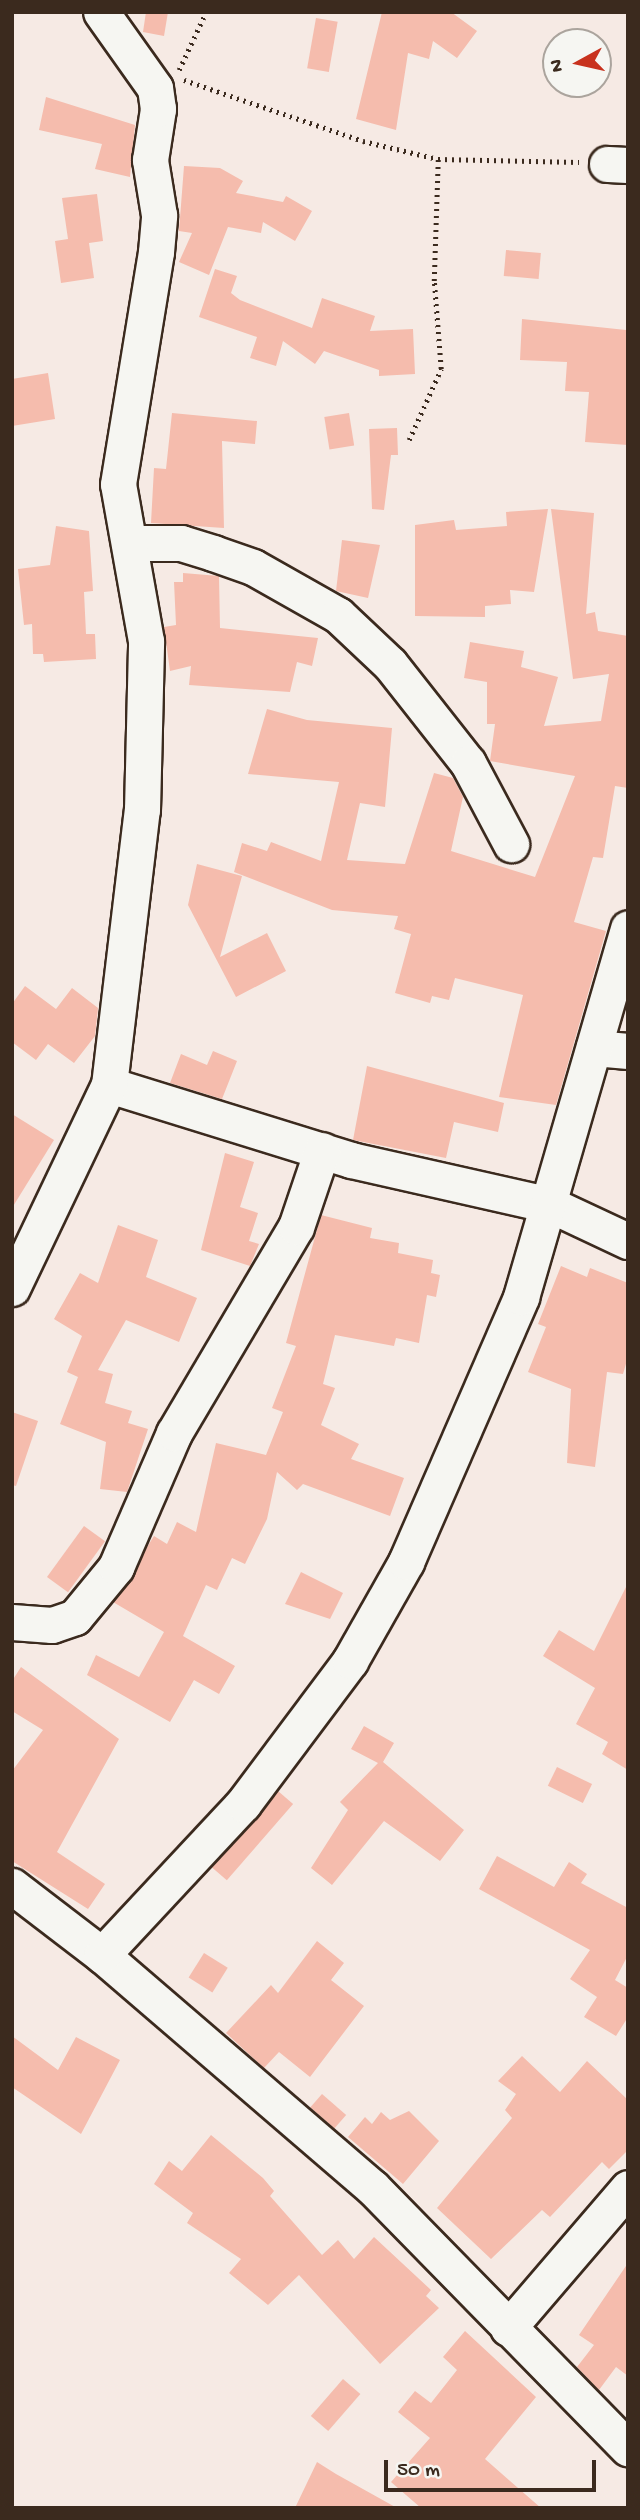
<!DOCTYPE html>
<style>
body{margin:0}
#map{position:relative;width:640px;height:2520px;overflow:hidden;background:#f6eae4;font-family:"Gochi Hand",sans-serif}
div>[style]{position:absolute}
.building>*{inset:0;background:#f5bcad;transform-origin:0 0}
.path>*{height:4.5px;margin-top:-2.25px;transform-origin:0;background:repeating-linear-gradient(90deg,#3b2a1e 0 2px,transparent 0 7px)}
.roads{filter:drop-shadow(2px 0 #3b2a1e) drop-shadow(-2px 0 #3b2a1e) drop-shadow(0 2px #3b2a1e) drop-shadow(0 -2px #3b2a1e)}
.minor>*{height:35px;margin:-17.5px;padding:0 17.5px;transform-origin:17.5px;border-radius:17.5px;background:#f6f6f2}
span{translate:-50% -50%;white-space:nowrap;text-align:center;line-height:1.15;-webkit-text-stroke:7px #f6f6f2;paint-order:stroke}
.frame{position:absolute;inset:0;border:14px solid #3b2a1e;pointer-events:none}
.north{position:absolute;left:542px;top:28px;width:70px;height:70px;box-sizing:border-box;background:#f6f6f2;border:2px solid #aba49d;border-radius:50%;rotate:262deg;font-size:19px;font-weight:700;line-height:28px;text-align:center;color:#3b2a1e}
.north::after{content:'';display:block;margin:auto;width:24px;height:32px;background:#c8321e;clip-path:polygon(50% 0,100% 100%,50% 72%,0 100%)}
.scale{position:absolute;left:384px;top:2460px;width:212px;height:32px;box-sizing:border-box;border:4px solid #3b2a1e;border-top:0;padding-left:9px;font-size:21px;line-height:24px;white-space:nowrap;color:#3b2a1e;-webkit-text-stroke:5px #f6f6f2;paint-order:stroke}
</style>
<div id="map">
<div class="building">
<div style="clip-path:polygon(146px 12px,168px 12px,164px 36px,143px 32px)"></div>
<div style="clip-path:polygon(382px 12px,451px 12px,477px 31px,457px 58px,433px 41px,429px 59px,408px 53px,396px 130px,356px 119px)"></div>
<div style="left:316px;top:18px;width:22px;height:51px;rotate:10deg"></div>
<div style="clip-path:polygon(46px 97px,135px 125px,130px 177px,95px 169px,102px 144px,39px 130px)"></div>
<div style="clip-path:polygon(184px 166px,220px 168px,243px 181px,236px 193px,283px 202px,286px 196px,312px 211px,295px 241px,263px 222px,261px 233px,228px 227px,209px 275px,179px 262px,192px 233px,179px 231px)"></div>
<div style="clip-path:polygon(97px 194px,103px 241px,89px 243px,94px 278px,61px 283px,55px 241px,68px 239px,62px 198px)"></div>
<div style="left:506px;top:250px;width:35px;height:26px;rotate:5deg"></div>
<div style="clip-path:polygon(215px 269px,237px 276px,231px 293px,240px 300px,312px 328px,322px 298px,375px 316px,370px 331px,413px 329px,415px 374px,379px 376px,379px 370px,324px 351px,315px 364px,283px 341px,276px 366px,250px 358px,257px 337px,199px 317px)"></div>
<div style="clip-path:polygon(522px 319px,626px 330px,628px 445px,585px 442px,589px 392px,565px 391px,567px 362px,520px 360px)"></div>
<div style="clip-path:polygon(48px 373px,55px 419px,12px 426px,12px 379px)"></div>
<div style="clip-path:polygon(172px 413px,257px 421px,255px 444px,222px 441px,224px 528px,151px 523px,154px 468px,166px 469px)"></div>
<div style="left:349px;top:413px;width:33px;height:25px;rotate:81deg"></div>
<div style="clip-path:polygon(397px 428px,398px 455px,391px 455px,384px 510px,372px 509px,369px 429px)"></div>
<div style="clip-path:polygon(548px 509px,534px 592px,510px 590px,511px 604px,485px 606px,485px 617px,415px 616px,415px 525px,454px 520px,456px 530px,507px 526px,506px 512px)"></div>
<div style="clip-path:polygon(551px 509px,594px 513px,586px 614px,595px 612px,598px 631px,628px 636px,628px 788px,615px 786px,603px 858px,593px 857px,574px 922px,606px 931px,556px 1105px,499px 1097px,523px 995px,455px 978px,449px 1000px,432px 996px,430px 1003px,395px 993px,411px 934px,394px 929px,398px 916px,332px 910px,234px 872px,242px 843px,267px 851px,271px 842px,321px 861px,339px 782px,248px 774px,267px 709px,307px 720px,392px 728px,385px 807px,360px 803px,347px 860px,405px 864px,434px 773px,453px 778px,463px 797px,451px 851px,535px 877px,575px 776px,490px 761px,495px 724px,487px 724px,487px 682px,464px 678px,470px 642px,524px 651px,521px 667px,558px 677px,544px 726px,601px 721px,609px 674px,573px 679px)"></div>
<div style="clip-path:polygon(56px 526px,89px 531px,93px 591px,84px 592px,86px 634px,95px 634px,96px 659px,44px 662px,43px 654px,33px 654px,32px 624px,24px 625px,18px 569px,50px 565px)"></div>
<div style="clip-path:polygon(342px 540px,380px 545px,368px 598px,336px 591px)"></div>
<div style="clip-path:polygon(183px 573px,219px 576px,220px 628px,318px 638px,312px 666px,297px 662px,290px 692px,189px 685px,191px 666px,170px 671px,164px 627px,176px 625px,174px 582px,183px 582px)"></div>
<div style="clip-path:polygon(197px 864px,242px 876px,220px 957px,267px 933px,286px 971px,236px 997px,188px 905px)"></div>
<div style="clip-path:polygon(25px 986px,56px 1009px,72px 988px,98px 1008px,95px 1036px,74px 1063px,48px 1044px,36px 1060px,12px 1042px,12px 1004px)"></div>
<div style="clip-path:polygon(213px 1051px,237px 1061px,222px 1099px,170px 1083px,181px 1054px,207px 1065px)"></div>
<div style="clip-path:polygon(367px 1066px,504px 1103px,498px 1132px,454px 1122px,446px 1158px,353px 1140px)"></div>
<div style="clip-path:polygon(12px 1114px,54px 1140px,12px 1208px)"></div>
<div style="clip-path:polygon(225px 1153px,254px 1162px,240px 1207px,258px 1213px,249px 1241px,259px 1244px,250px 1266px,201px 1250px)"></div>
<div style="clip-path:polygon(321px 1215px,372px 1228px,370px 1238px,399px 1243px,398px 1253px,433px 1260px,431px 1273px,440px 1275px,436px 1297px,427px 1295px,419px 1343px,396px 1338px,394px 1346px,335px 1335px,323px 1384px,335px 1388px,321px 1425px,359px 1444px,351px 1459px,404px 1478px,390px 1516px,303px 1484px,297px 1490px,277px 1472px,267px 1519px,245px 1564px,232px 1558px,217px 1590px,206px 1585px,183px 1636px,235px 1666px,219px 1694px,194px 1680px,170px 1722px,87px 1675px,96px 1655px,139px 1677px,164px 1632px,113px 1602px,154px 1536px,167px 1544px,177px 1522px,196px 1532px,216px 1443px,266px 1455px,283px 1412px,272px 1408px,296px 1346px,286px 1343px)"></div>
<div style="clip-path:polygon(118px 1225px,158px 1240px,146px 1277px,197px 1298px,179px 1342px,126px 1320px,98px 1370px,113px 1374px,105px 1403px,132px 1411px,128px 1423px,148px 1429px,127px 1492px,100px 1489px,106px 1442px,60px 1424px,78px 1377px,67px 1372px,82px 1336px,54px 1319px,80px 1273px,98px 1283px)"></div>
<div style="clip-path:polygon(561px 1266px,587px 1277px,590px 1268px,628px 1283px,628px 1357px,623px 1374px,607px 1372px,595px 1467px,567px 1463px,571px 1389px,528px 1372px,546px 1327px,538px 1324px)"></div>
<div style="clip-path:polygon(12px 1412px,38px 1421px,16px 1486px,12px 1485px)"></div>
<div style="left:84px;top:1526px;width:26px;height:63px;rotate:36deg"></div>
<div style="clip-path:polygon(301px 1572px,343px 1593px,330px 1619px,285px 1604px)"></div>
<div style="clip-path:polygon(628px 1583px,628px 1770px,602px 1754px,608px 1742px,576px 1724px,595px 1688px,543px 1656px,559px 1630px,594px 1651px)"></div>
<div style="clip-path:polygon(21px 1667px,119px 1739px,57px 1852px,105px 1884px,88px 1909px,12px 1861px,12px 1771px,43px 1730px,12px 1711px,12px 1681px)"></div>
<div style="clip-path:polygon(364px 1726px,394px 1743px,383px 1762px,464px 1830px,440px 1861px,384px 1821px,332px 1885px,311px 1868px,348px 1810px,340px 1802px,378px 1763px,351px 1749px)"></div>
<div style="left:557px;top:1767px;width:39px;height:21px;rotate:26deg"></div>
<div style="left:278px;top:1791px;width:20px;height:101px;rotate:41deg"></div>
<div style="clip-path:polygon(497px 1856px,554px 1887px,569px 1862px,587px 1874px,581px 1883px,628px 1908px,628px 1955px,615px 1980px,628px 1988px,628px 2017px,616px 2036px,584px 2017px,597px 1997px,570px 1979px,590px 1950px,479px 1889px)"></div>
<div style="clip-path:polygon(317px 1941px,344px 1963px,331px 1980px,364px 2006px,310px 2077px,279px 2052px,264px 2068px,226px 2033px,271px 1985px,278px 1993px)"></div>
<div style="left:204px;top:1953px;width:28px;height:29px;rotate:32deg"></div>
<div style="clip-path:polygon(12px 2036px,58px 2070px,76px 2037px,120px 2060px,81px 2134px,12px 2087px)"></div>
<div style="clip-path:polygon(522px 2056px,560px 2092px,587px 2061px,628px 2100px,628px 2150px,609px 2169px,602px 2162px,550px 2217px,542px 2210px,491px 2259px,437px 2208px,512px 2118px,505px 2110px,516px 2094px,498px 2081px)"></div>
<div style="left:322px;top:2094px;width:32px;height:18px;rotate:41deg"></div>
<div style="clip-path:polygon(409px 2111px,439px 2141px,403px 2184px,348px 2137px,365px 2117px,372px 2124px,381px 2112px,390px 2120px)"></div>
<div style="clip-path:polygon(211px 2135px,263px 2178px,274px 2191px,270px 2196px,322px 2255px,338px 2240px,354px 2259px,374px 2237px,431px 2290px,426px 2296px,439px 2308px,380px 2364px,299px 2275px,268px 2305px,229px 2273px,241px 2259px,187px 2223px,193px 2213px,154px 2184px,169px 2161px,182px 2171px)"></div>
<div style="clip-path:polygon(628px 2263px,628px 2376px,616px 2367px,599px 2390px,577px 2367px,594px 2345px,579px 2335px)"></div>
<div style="clip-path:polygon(465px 2331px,536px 2397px,485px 2459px,541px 2508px,421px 2508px,391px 2482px,430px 2438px,398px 2412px,415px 2391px,431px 2403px,457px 2370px,443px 2357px)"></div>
<div style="left:343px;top:2379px;width:23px;height:49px;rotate:41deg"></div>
<div style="clip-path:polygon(317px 2462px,336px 2474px,397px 2508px,295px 2508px)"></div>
</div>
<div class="path">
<div style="left:179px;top:70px;width:64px;rotate:-65deg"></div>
<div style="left:184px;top:80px;width:189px;rotate:18.8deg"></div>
<div style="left:363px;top:141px;width:77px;rotate:13.5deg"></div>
<div style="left:438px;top:159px;width:141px;rotate:1.2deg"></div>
<div style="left:409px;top:440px;width:78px;rotate:-65.7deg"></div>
<div style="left:441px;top:369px;width:88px;rotate:-94.5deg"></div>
<div style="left:434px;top:281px;width:122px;rotate:-88.1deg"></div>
</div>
<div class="roads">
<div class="minor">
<div style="left:607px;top:164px;width:21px;rotate:3deg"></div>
<div style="left:129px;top:543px;width:52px"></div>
<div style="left:181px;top:543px;width:34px;rotate:17deg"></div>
<div style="left:213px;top:553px;width:42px;rotate:19.3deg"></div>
<div style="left:253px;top:567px;width:98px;rotate:29.5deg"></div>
<div style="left:338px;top:615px;width:71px;rotate:43.3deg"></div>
<div style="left:390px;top:664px;width:126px;rotate:51.8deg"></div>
<div style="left:468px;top:763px;width:92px;rotate:62deg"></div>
<div style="left:594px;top:1048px;width:34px;rotate:5deg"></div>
<div style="left:109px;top:1085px;width:253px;rotate:17.2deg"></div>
<div style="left:351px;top:1160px;width:205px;rotate:12.7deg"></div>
<div style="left:551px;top:1205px;width:85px;rotate:25.1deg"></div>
<div style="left:12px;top:1288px;width:225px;rotate:-64.5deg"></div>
<div style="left:109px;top:1085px;width:277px;rotate:-83.2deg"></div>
<div style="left:142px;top:810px;width:169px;rotate:-88.6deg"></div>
<div style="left:146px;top:641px;width:159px;rotate:-100.1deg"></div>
<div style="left:118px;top:484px;width:235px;rotate:-80.7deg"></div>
<div style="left:156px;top:252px;width:37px;rotate:-85deg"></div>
<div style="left:159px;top:215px;width:56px;rotate:-99.3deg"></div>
<div style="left:150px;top:160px;width:52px;rotate:-81.1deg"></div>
<div style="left:158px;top:109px;width:21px;rotate:-98deg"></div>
<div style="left:155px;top:88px;width:93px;rotate:-125.4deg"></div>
<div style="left:12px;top:1622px;width:40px;rotate:4.3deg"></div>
<div style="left:52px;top:1625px;width:24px;rotate:-19deg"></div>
<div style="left:75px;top:1617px;width:65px;rotate:-50.6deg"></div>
<div style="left:116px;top:1567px;width:146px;rotate:-66.6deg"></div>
<div style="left:174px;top:1433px;width:239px;rotate:-59.4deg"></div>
<div style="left:296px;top:1227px;width:81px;rotate:-71.3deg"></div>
<div style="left:12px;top:1886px;width:113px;rotate:37.5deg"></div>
<div style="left:102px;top:1955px;width:356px;rotate:40.7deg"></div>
<div style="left:372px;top:2187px;width:366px;rotate:45.6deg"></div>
<div style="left:102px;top:1955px;width:207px;rotate:-47deg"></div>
<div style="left:243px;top:1804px;width:179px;rotate:-53.2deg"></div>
<div style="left:350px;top:1661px;width:114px;rotate:-60.5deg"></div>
<div style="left:406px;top:1562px;width:289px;rotate:-66.5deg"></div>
<div style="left:521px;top:1297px;width:384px;rotate:-73.8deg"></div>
<div style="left:508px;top:2328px;width:184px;rotate:-49.4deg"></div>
</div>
</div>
<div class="frame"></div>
<div class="north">N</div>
<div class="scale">50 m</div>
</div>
